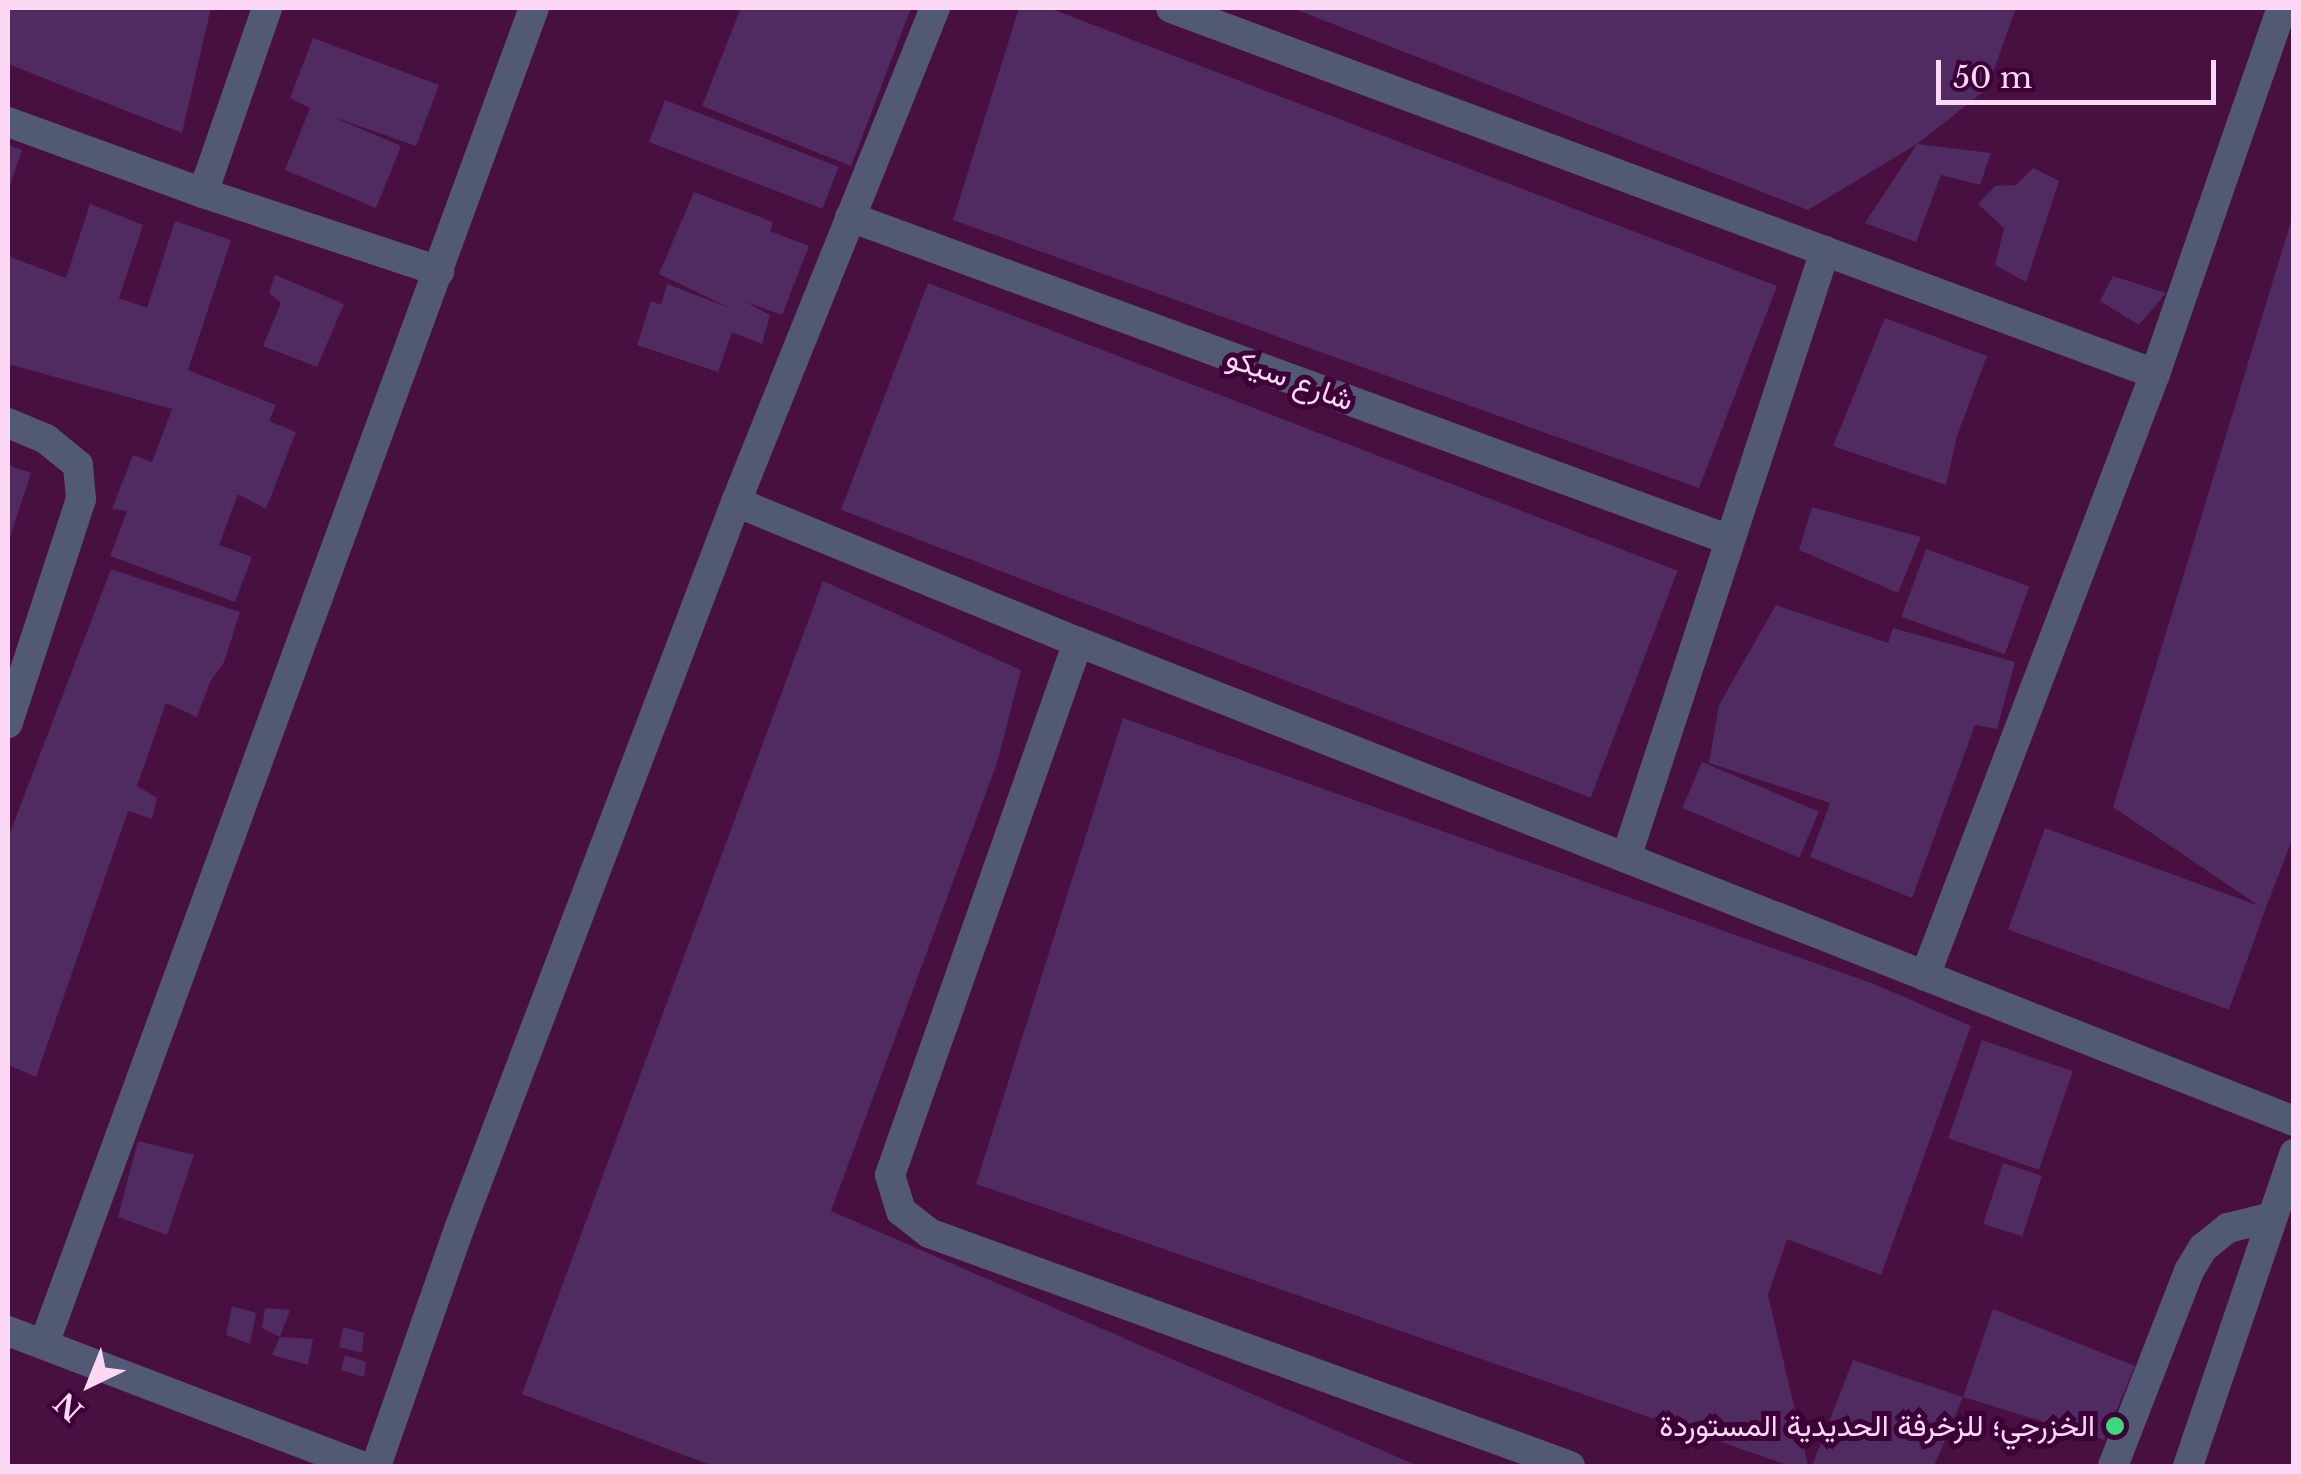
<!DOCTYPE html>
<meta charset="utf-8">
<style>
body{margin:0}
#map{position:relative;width:2301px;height:1474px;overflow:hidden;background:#480f41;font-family:"Libre Baskerville",Vazirmatn,serif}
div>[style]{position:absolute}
.building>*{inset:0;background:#4f2b62;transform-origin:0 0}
.minor>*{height:30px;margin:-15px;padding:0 15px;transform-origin:15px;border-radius:15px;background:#525975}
.dots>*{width:28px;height:28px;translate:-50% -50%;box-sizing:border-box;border:5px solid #3c0237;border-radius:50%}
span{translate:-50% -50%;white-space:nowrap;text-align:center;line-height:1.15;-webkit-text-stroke:10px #3c0237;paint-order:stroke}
.street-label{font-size:30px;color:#fcd8f4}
.poi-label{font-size:30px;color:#fcd8f4}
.right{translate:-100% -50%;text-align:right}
.frame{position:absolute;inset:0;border:10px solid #fcd8f4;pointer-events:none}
.north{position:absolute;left:40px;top:1334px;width:100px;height:100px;-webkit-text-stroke:8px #3c0237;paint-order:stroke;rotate:223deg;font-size:28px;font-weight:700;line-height:40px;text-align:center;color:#fcd8f4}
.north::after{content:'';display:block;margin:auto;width:35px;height:45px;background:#fcd8f4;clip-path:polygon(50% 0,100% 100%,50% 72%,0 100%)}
.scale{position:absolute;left:1936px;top:60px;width:280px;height:45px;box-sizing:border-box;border:5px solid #fcd8f4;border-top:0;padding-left:12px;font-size:30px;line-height:35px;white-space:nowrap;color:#fcd8f4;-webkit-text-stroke:8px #3c0237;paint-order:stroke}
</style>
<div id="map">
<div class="building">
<div style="clip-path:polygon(8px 8px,211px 8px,182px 133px,8px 64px)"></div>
<div style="clip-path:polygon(741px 8px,911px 8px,851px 166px,702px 106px)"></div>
<div style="clip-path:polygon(1019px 8px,1049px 8px,1777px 286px,1699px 488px,953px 220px)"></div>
<div style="clip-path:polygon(1292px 8px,2016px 8px,1987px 89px,1917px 144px,1808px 210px)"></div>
<div style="clip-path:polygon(313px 38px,439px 85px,416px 146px,331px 116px,401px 146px,376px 208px,285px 170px,310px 108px,290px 98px)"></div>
<div style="left:665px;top:100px;width:186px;height:45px;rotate:21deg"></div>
<div style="clip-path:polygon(1917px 144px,1991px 153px,1980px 185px,1941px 175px,1916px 242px,1865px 223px)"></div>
<div style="clip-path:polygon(8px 145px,22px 150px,8px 191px)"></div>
<div style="clip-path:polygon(2033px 168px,2059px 181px,2026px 282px,1995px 265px,2004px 228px,1978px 204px,1995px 186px,2016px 185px)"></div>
<div style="clip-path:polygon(694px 192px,773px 222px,770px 231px,809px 246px,782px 315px,746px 302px,770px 315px,762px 344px,732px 332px,718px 372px,637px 345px,651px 301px,661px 305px,667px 284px,730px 308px,659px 274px)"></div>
<div style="clip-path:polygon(90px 204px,143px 225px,119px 298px,147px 308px,175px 221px,231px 240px,188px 370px,276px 405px,269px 421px,296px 432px,266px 509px,238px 494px,219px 545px,252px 557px,235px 602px,110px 556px,127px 511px,112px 509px,133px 455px,152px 462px,172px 409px,8px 364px,8px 256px,66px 278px)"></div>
<div style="clip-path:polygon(2293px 215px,2294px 835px,2265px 910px,2113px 807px)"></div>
<div style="clip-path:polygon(275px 275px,344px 304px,317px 367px,263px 346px,281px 303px,269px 293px)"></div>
<div style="clip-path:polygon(2113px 276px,2166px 293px,2139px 325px,2100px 301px)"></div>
<div style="left:928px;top:283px;width:803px;height:243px;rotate:21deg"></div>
<div style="clip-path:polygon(1885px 318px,1987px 356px,1957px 436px,1946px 485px,1833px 446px)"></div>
<div style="clip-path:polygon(8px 465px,31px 473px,8px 543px)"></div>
<div style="clip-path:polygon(1812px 507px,1921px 537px,1898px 593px,1799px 550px)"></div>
<div style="left:1926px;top:549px;width:110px;height:72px;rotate:20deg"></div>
<div style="clip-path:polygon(111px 569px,240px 612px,224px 662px,210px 682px,197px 717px,166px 703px,137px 786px,157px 798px,152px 819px,128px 811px,36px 1077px,8px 1065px,8px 838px)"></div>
<div style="clip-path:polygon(823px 581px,1021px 670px,997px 763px,831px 1211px,1418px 1466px,713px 1466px,522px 1394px)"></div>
<div style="clip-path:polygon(1776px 605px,1888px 643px,1893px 628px,2015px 662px,1997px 729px,1975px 725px,1912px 898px,1810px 857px,1830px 803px,1709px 763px,1719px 705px)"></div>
<div style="clip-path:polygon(1123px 718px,1874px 984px,1971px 1026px,1881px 1275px,1787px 1239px,1768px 1295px,1808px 1466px,1790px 1466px,976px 1184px)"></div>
<div style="left:1702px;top:762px;width:127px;height:50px;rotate:23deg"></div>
<div style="left:2045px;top:828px;width:235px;height:108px;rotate:20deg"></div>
<div style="left:1982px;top:1040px;width:96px;height:104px;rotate:19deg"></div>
<div style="clip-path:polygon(138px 1141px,194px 1155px,167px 1235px,118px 1217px)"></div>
<div style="left:2003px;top:1163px;width:41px;height:64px;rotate:18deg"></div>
<div style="clip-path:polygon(232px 1306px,256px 1313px,250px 1344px,226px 1335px)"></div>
<div style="clip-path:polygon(265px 1308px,290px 1310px,280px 1337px,262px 1328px)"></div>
<div style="clip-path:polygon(1993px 1309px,2135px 1366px,2104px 1440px,1963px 1397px)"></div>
<div style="clip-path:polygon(343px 1327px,364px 1333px,362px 1353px,339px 1347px)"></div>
<div style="clip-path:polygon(280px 1337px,313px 1339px,308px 1365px,272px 1355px)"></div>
<div style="clip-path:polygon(345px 1355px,366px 1362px,364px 1377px,341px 1370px)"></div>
<div style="clip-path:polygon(1853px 1360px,1963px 1397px,1934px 1466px,1812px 1466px)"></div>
</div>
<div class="minor">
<div style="left:1171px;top:8px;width:1050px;rotate:20.4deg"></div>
<div style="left:8px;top:122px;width:208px;rotate:20deg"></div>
<div style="left:203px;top:193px;width:249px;rotate:18.3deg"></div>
<div style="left:203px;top:193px;width:196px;rotate:-70.9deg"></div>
<div style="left:850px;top:217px;width:937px;rotate:20.16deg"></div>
<div style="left:8px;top:423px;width:41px;rotate:22.8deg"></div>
<div style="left:46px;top:439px;width:41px;rotate:39.1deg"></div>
<div style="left:78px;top:465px;width:34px;rotate:85deg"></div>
<div style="left:81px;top:499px;width:236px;rotate:108.1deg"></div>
<div style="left:736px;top:502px;width:370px;rotate:22.3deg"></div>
<div style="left:1078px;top:642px;width:1307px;rotate:21.5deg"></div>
<div style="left:1078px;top:642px;width:565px;rotate:109.43deg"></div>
<div style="left:890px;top:1175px;width:38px;rotate:73deg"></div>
<div style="left:901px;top:1211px;width:36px;rotate:38deg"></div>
<div style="left:929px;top:1233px;width:682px;rotate:19.98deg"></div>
<div style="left:1626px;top:858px;width:639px;rotate:-71.85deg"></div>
<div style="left:1925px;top:976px;width:644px;rotate:-69.09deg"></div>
<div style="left:2155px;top:374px;width:387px;rotate:-70.9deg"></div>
<div style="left:8px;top:1331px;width:379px;rotate:20.9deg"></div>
<div style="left:44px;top:1344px;width:1423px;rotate:-69.86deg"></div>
<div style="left:376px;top:1466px;width:251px;rotate:-70.7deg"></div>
<div style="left:459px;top:1229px;width:778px;rotate:-69.14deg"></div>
<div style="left:736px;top:502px;width:533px;rotate:-68.06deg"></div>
<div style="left:2113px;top:1466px;width:209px;rotate:-68.7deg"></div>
<div style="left:2189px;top:1271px;width:27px;rotate:-59deg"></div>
<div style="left:2203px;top:1248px;width:32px;rotate:-39deg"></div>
<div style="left:2228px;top:1228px;width:45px;rotate:-14deg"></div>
<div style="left:2188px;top:1466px;width:330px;rotate:-71.2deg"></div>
</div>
<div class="dots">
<div style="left:2115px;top:1426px;background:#3dd77e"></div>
</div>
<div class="street-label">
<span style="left:1290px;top:379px;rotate:20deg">شارع سيكو</span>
</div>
<div class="poi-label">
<span class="right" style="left:2095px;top:1426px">الخزرجي؛ للزخرفة الحديدية المستوردة</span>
</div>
<div class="frame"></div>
<div class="north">N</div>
<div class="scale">50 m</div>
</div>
